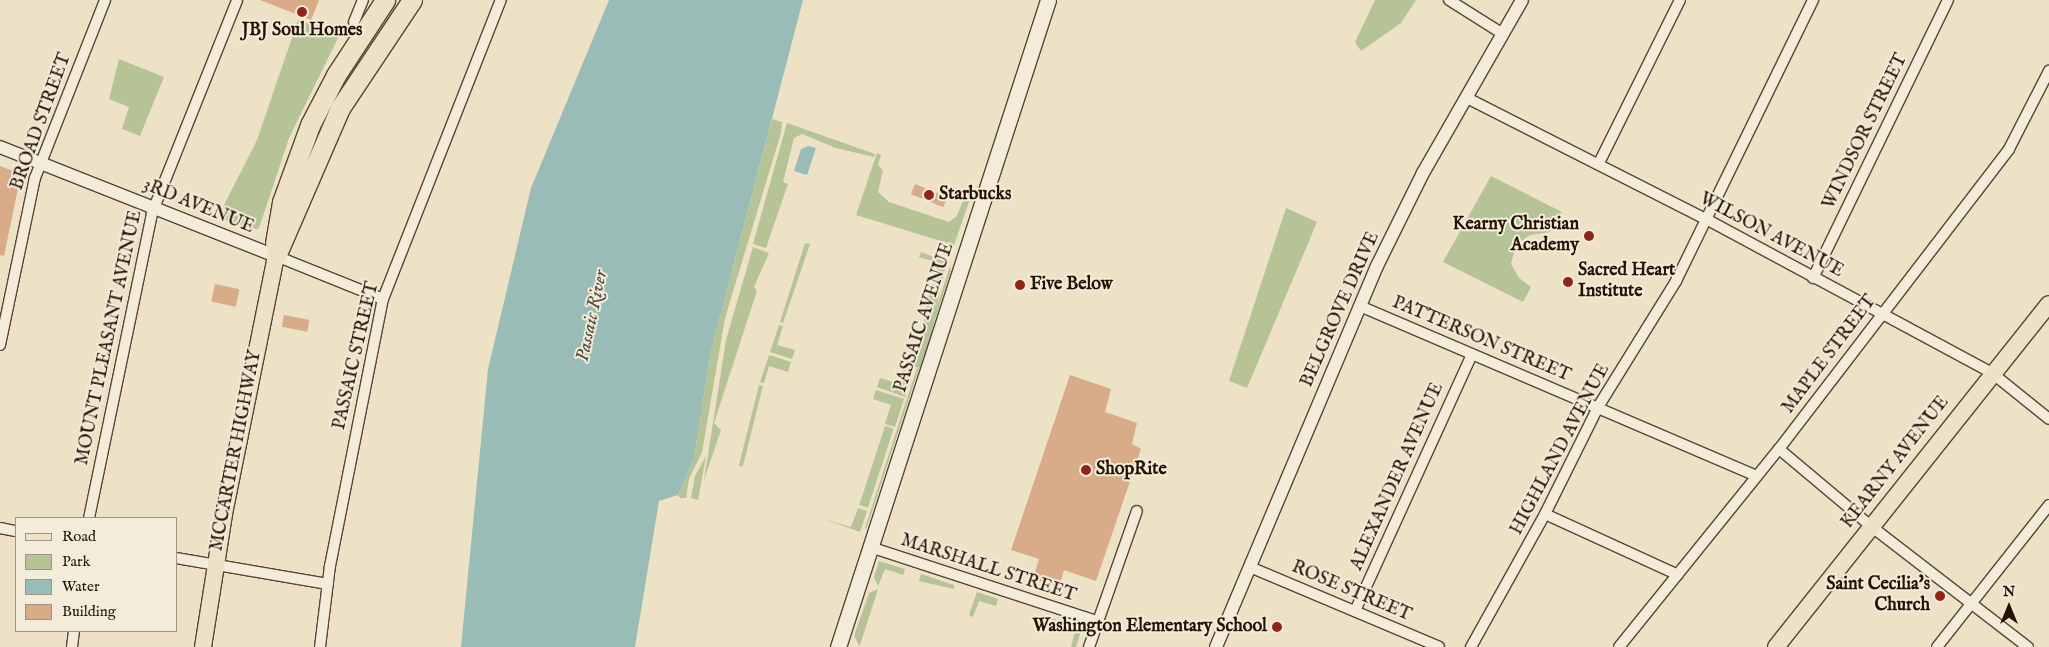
<!DOCTYPE html>
<style>
body{margin:0}
#map{position:relative;width:2049px;height:647px;overflow:hidden;background:#ede1c6;font-family:"IM FELL English",serif}
div>[style]{position:absolute}
.green>*{inset:0;background:#b5c397;transform-origin:0 0}
.water>*{inset:0;background:#99bdb6}
.building>*{inset:0;background:#d8ac88;transform-origin:0 0}
.roads{filter:drop-shadow(1px 0 #564633) drop-shadow(-1px 0 #564633) drop-shadow(0 1px #564633) drop-shadow(0 -1px #564633)}
.minor>*{height:10px;margin:-5px;padding:0 5px;transform-origin:5px;border-radius:5px;background:#f3ecda}
.tertiary>*{height:12px;margin:-6px;padding:0 6px;transform-origin:6px;border-radius:6px;background:#f3ecda}
.secondary>*{height:15px;margin:-7.5px;padding:0 7.5px;transform-origin:7.5px;border-radius:7.5px;background:#f3ecda}
.primary>*{height:16px;margin:-8px;padding:0 8px;transform-origin:8px;border-radius:8px;background:#ede1c6}
.motorway>*{height:19px;margin:-9.5px;padding:0 9.5px;transform-origin:9.5px;border-radius:9.5px;background:#ede1c6}
.dots>*{width:14px;height:14px;translate:-50% -50%;box-sizing:border-box;border:2px solid #f3ecda;border-radius:50%}
span{translate:-50% -50%;white-space:nowrap;text-align:center;line-height:1.15;-webkit-text-stroke:4px #f3ecda;paint-order:stroke}
.poi-label{font-size:18px;color:#241202;font-weight:700}
.left{translate:0 -50%;text-align:left}
.right{translate:-100% -50%;text-align:right}
.street-label{font-size:18px;color:#241202}
.water-label{font-size:19px;color:#4d4e41;font-style:italic}
.legend{position:absolute;left:15px;top:517px;width:162px;height:115px;box-sizing:border-box;background:#f3ecda;border:1px solid #a09584;margin:0;padding:6px 9px;list-style:none;font-size:15px;color:#241202}
.legend li{display:flex;align-items:center;gap:10px;height:25px}
.legend b{width:25px;border:1px solid #a09584}
.north{position:absolute;left:1984px;top:582px;width:50px;height:50px;-webkit-text-stroke:4px #f3ecda;paint-order:stroke;rotate:0deg;font-size:14px;font-weight:700;line-height:20px;text-align:center;color:#241202}
.north::after{content:'';display:block;margin:auto;width:18px;height:22px;background:#241202;clip-path:polygon(50% 0,100% 100%,50% 72%,0 100%)}
</style>
<div id="map">
<div class="green">
<div style="clip-path:polygon(1375px 0,1416px 0,1401px 23px,1361px 51px,1355px 42px)"></div>
<div style="clip-path:polygon(298px 20px,341px 32px,289px 138px,260px 225px,258px 229px,250px 229px,218px 217px,257px 140px)"></div>
<div style="clip-path:polygon(119px 59px,164px 77px,140px 136px,122px 129px,129px 107px,109px 99px)"></div>
<div style="clip-path:polygon(772px 119px,782px 122px,781px 133px,725px 318px,702px 452px,689px 479px,686px 498px,680px 498px,678px 495px,694px 458px,711px 351px)"></div>
<div style="clip-path:polygon(787px 123px,875px 154px,874px 157px,836px 148px,802px 134px,794px 138px,783px 182px,788px 184px,766px 248px,753px 244px)"></div>
<div style="clip-path:polygon(877px 153px,881px 155px,878px 165px,883px 170px,878px 192px,889px 202px,949px 222px,957px 216px,964px 198px,970px 199px,954px 245px,856px 215px)"></div>
<div style="clip-path:polygon(1491px 176px,1562px 212px,1550px 232px,1530px 235px,1516px 245px,1511px 264px,1519px 278px,1531px 287px,1523px 302px,1443px 262px)"></div>
<div style="clip-path:polygon(1286px 208px,1317px 222px,1247px 388px,1229px 381px)"></div>
<div style="clip-path:polygon(805px 243px,810px 244px,783px 323px,780px 322px)"></div>
<div style="clip-path:polygon(753px 247px,769px 253px,754px 287px,757px 291px,714px 423px,721px 430px,704px 480px,726px 340px)"></div>
<div style="clip-path:polygon(921px 252px,946px 262px,942px 284px,932px 281px,938px 263px,919px 257px)"></div>
<div style="clip-path:polygon(950px 266px,951px 271px,866px 530px,865px 528px)"></div>
<div style="left:931px;top:284px;width:10px;height:84px;rotate:11deg"></div>
<div style="clip-path:polygon(779px 325px,783px 326px,777px 345px,795px 350px,792px 359px,770px 352px)"></div>
<div style="clip-path:polygon(769px 355px,791px 362px,788px 372px,769px 366px,764px 383px,760px 382px)"></div>
<div style="clip-path:polygon(904px 366px,914px 369px,905px 397px,877px 387px,880px 378px,899px 384px)"></div>
<div style="left:759px;top:385px;width:4px;height:83px;rotate:14deg"></div>
<div style="clip-path:polygon(876px 390px,904px 399px,895px 427px,885px 424px,891px 405px,873px 399px)"></div>
<div style="left:885px;top:426px;width:9px;height:83px;rotate:18deg"></div>
<div style="clip-path:polygon(706px 456px,698px 500px,691px 498px,695px 476px)"></div>
<div style="clip-path:polygon(858px 508px,867px 511px,860px 532px,824px 519px,851px 527px)"></div>
<div style="clip-path:polygon(879px 561px,905px 569px,903px 575px,885px 569px,878px 586px,874px 577px)"></div>
<div style="clip-path:polygon(921px 574px,954px 585px,954px 589px,919px 581px)"></div>
<div style="clip-path:polygon(878px 589px,860px 645px,859px 645px,854px 636px,869px 593px)"></div>
<div style="clip-path:polygon(977px 592px,998px 599px,996px 606px,979px 601px,973px 617px,969px 615px)"></div>
<div style="clip-path:polygon(1042px 615px,1082px 628px,1076px 647px,1071px 647px,1075px 632px,1044px 622px,1040px 633px,1037px 632px)"></div>
</div>
<div class="water">
<div style="clip-path:polygon(609px 0,803px 0,711px 351px,694px 458px,678px 495px,659px 501px,635px 647px,461px 647px,488px 369px,531px 188px)"></div>
<div style="clip-path:polygon(808px 146px,816px 148px,807px 175px,794px 171px,801px 149px)"></div>
</div>
<div class="building">
<div style="clip-path:polygon(260px 0,319px 0,311px 20px)"></div>
<div style="clip-path:polygon(0 166px,21px 174px,4px 256px,0 255px)"></div>
<div style="left:915px;top:184px;width:35px;height:11px;rotate:22deg"></div>
<div style="left:215px;top:284px;width:25px;height:18px;rotate:12deg"></div>
<div style="left:284px;top:315px;width:26px;height:12px;rotate:11deg"></div>
<div style="clip-path:polygon(1070px 375px,1111px 389px,1105px 412px,1137px 423px,1132px 444px,1141px 449px,1096px 581px,1064px 570px,1059px 587px,1033px 579px,1039px 559px,1011px 550px)"></div>
</div>
<div class="roads">
<div class="minor">
<div style="left:1449px;top:0;width:64px;rotate:32.2deg"></div>
<div style="left:354px;top:22px;width:24px;rotate:-68deg"></div>
<div style="left:1467px;top:98px;width:268px;rotate:26.9deg"></div>
<div style="left:1706px;top:219px;width:325px;rotate:28.3deg"></div>
<div style="left:1992px;top:373px;width:73px;rotate:38.9deg"></div>
<div style="left:1599px;top:163px;width:182px;rotate:-63.6deg"></div>
<div style="left:276px;top:256px;width:115px;rotate:21.9deg"></div>
<div style="left:1813px;top:278px;width:309px;rotate:-64.1deg"></div>
<div style="left:1360px;top:306px;width:430px;rotate:23.2deg"></div>
<div style="left:0;top:345px;width:171px;rotate:-78.2deg"></div>
<div style="left:35px;top:178px;width:191px;rotate:-68.5deg"></div>
<div style="left:1779px;top:449px;width:121px;rotate:40deg"></div>
<div style="left:1872px;top:527px;width:197px;rotate:37.6deg"></div>
<div style="left:1545px;top:514px;width:146px;rotate:24.6deg"></div>
<div style="left:89px;top:518px;width:311px;rotate:-78.3deg"></div>
<div style="left:152px;top:213px;width:229px;rotate:-68.2deg"></div>
<div style="left:0;top:528px;width:16px;rotate:11deg"></div>
<div style="left:870px;top:547px;width:239px;rotate:18.1deg"></div>
<div style="left:176px;top:558px;width:154px;rotate:9.7deg"></div>
<div style="left:1250px;top:567px;width:205px;rotate:22.9deg"></div>
<div style="left:1355px;top:611px;width:280px;rotate:-65.5deg"></div>
<div style="left:72px;top:647px;width:16px;rotate:-83deg"></div>
<div style="left:320px;top:647px;width:82px;rotate:-83deg"></div>
<div style="left:330px;top:566px;width:272px;rotate:-78.8deg"></div>
<div style="left:383px;top:299px;width:321px;rotate:-68.5deg"></div>
<div style="left:1089px;top:647px;width:144px;rotate:-70.6deg"></div>
<div style="left:1471px;top:647px;width:152px;rotate:-60.9deg"></div>
<div style="left:1545px;top:514px;width:119px;rotate:-63.6deg"></div>
<div style="left:1598px;top:407px;width:148px;rotate:-58.2deg"></div>
<div style="left:1676px;top:281px;width:313px;rotate:-64deg"></div>
<div style="left:1619px;top:647px;width:255px;rotate:-51.1deg"></div>
<div style="left:1779px;top:449px;width:378px;rotate:-52.5deg"></div>
<div style="left:2009px;top:149px;width:88px;rotate:-62.9deg"></div>
<div style="left:1937px;top:647px;width:181px;rotate:-51.7deg"></div>
</div>
<div class="tertiary">
<div style="left:0;top:147px;width:297px;rotate:21.6deg"></div>
<div style="left:1216px;top:647px;width:414px;rotate:-67.1deg"></div>
<div style="left:1377px;top:266px;width:104px;rotate:-63.7deg"></div>
<div style="left:1423px;top:173px;width:199px;rotate:-60.2deg"></div>
</div>
<div class="secondary">
<div style="left:838px;top:647px;width:680px;rotate:-72.02deg"></div>
</div>
<div class="primary">
<div style="left:203px;top:647px;width:135px;rotate:-81deg"></div>
<div style="left:224px;top:514px;width:263px;rotate:-78.6deg"></div>
<div style="left:1776px;top:647px;width:438px;rotate:-51.5deg"></div>
</div>
<div class="motorway">
<div style="left:275px;top:243px;width:42px;rotate:-80.3deg"></div>
<div style="left:282px;top:202px;width:82px;rotate:-70deg"></div>
<div style="left:310px;top:125px;width:56px;rotate:-62.5deg"></div>
<div style="left:336px;top:75px;width:90px;rotate:-56.8deg"></div>
<div style="left:276px;top:256px;width:161px;rotate:-66.6deg"></div>
<div style="left:340px;top:108px;width:130px;rotate:-56.3deg"></div>
</div>
</div>
<div class="dots">
<div style="left:302px;top:12px;background:#8f2418"></div>
<div style="left:929px;top:195px;background:#8f2418"></div>
<div style="left:1589px;top:236px;background:#8f2418"></div>
<div style="left:1568px;top:282px;background:#8f2418"></div>
<div style="left:1020px;top:285px;background:#8f2418"></div>
<div style="left:1086px;top:470px;background:#8f2418"></div>
<div style="left:1940px;top:596px;background:#8f2418"></div>
<div style="left:1277px;top:627px;background:#8f2418"></div>
</div>
<div class="poi-label">
<span style="left:302px;top:31px">JBJ Soul Homes</span>
<span class="left" style="left:939px;top:195px">Starbucks</span>
<span class="right" style="left:1579px;top:236px">Kearny Christian<br>Academy</span>
<span class="left" style="left:1578px;top:282px">Sacred Heart<br>Institute</span>
<span class="left" style="left:1030px;top:285px">Five Below</span>
<span class="left" style="left:1096px;top:470px">ShopRite</span>
<span class="right" style="left:1930px;top:596px">Saint Cecilia's<br>Church</span>
<span class="right" style="left:1267px;top:627px">Washington Elementary School</span>
</div>
<div class="street-label">
<span style="left:42px;top:122px;rotate:-70deg">BROAD STREET</span>
<span style="left:1866px;top:132px;rotate:-64deg">WINDSOR STREET</span>
<span style="left:198px;top:207px;rotate:22deg">3RD AVENUE</span>
<span style="left:1771px;top:236px;rotate:28deg">WILSON AVENUE</span>
<span style="left:1341px;top:310px;rotate:-66deg">BELGROVE DRIVE</span>
<span style="left:925px;top:318px;rotate:-72deg">PASSAIC AVENUE</span>
<span style="left:110px;top:338px;rotate:-78deg">MOUNT PLEASANT AVENUE</span>
<span style="left:1481px;top:340px;rotate:23deg">PATTERSON STREET</span>
<span style="left:1830px;top:355px;rotate:-53deg">MAPLE STREET</span>
<span style="left:357px;top:356px;rotate:-77deg">PASSAIC STREET</span>
<span style="left:1561px;top:450px;rotate:-62deg">HIGHLAND AVENUE</span>
<span style="left:237px;top:451px;rotate:-79deg">MCCARTER HIGHWAY</span>
<span style="left:1896px;top:463px;rotate:-52deg">KEARNY AVENUE</span>
<span style="left:1398px;top:477px;rotate:-66deg">ALEXANDER AVENUE</span>
<span style="left:988px;top:569px;rotate:18deg">MARSHALL STREET</span>
<span style="left:1351px;top:592px;rotate:23deg">ROSE STREET</span>
</div>
<div class="water-label">
<span style="left:593px;top:316px;rotate:-78deg">Passaic River</span>
</div>
<ul class="legend">
<li><b style="height:6px;background:#ede1c6"></b>Road</li>
<li><b style="height:14px;background:#b5c397"></b>Park</li>
<li><b style="height:14px;background:#99bdb6"></b>Water</li>
<li><b style="height:14px;background:#d8ac88"></b>Building</li>
</ul>
<div class="north">N</div>
</div>
